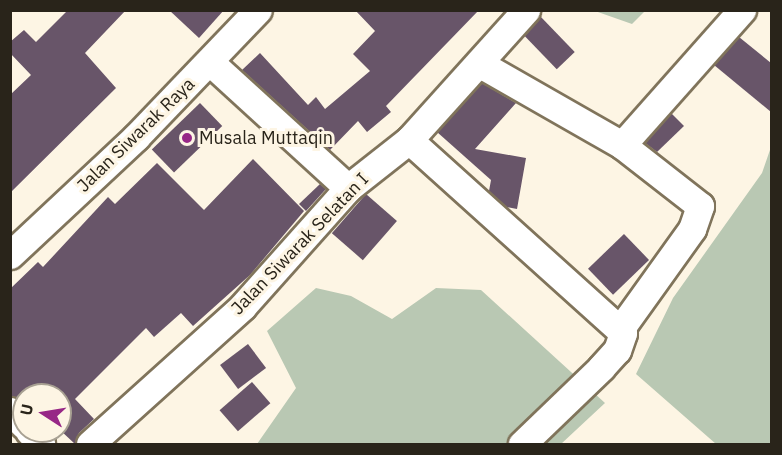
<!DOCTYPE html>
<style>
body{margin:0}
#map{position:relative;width:782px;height:455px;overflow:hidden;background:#fdf5e4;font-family:"IBM Plex Sans",sans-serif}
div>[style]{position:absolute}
.green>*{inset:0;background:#b9c8b3}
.building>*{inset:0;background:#685569;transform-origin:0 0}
.roads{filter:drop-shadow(2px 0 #80745b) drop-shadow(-2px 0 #80745b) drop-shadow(0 2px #80745b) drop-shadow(0 -2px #80745b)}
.minor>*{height:27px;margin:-13.5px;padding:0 13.5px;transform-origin:13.5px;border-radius:13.5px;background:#fff}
.dots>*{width:16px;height:16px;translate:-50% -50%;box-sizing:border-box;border:3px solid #fdf5e4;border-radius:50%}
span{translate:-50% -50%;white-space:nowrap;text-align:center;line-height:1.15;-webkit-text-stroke:6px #fdf5e4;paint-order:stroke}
.street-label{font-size:18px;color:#29241a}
.poi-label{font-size:18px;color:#29241a}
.left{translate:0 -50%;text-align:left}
.frame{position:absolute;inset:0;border:12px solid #29241a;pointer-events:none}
.north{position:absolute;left:12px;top:383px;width:60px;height:60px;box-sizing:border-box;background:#fdf5e4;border:2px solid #a8a193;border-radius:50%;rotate:282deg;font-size:16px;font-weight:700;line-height:24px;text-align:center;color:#29241a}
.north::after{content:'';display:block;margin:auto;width:21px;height:27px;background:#972786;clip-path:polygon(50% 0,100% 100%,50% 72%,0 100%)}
</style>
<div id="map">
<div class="green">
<div style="clip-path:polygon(595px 11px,645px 11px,632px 24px)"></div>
<div style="clip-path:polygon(771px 147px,771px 444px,716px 444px,636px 374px,673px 298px,762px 173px)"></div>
<div style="clip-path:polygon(316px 288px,351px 296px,392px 319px,436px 288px,481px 290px,605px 403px,561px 444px,257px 444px,296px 388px,267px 331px)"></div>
</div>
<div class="building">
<div style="clip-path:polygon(68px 10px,126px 10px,85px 53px,116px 88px,10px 193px,10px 95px,31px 75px,10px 53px,10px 42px,24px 30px,36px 42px)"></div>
<div style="clip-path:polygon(169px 10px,224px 10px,199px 38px)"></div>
<div style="clip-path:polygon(355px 10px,479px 10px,386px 106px,391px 112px,367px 132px,358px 121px,330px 150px,242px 70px,260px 53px,308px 105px,316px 97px,325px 109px,370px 71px,353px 54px,375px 31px)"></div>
<div style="left:540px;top:16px;width:50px;height:25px;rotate:46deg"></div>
<div style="clip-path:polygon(739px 37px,771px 63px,771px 112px,714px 65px)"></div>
<div style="clip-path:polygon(482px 83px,516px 103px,475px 149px,526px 158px,517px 209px,506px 207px,489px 191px,491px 180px,437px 132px)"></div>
<div style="left:200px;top:103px;width:32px;height:67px;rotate:46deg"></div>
<div style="clip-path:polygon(671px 113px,684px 126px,657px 152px,645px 143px)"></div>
<div style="clip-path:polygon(253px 159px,304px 211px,250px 275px,193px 326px,181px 313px,154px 337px,146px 328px,75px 399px,94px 419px,79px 433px,75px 444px,60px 430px,60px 395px,24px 395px,24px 403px,10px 396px,10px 289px,38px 262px,43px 267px,108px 197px,115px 204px,157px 163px,204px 210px)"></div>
<div style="clip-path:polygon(320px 184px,326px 189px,306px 211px,299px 204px)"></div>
<div style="left:366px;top:194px;width:41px;height:52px;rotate:41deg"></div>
<div style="left:624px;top:234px;width:36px;height:50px;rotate:46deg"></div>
<div style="left:248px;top:344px;width:30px;height:35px;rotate:53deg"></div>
<div style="left:252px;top:382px;width:28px;height:43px;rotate:49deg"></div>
</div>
<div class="roads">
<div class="minor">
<div style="left:210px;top:62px;width:187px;rotate:42.4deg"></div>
<div style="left:480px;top:64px;width:163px;rotate:29.7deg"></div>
<div style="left:622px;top:145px;width:99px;rotate:38deg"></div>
<div style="left:700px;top:206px;width:24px;rotate:109deg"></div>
<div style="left:692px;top:229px;width:122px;rotate:125.6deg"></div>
<div style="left:409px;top:140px;width:288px;rotate:42deg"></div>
<div style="left:623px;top:333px;width:18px;rotate:109deg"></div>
<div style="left:617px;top:350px;width:24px;rotate:132deg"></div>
<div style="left:601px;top:368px;width:110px;rotate:136.1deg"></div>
<div style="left:622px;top:145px;width:181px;rotate:-48.4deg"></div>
<div style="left:10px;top:255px;width:173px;rotate:-43.1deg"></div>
<div style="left:136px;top:137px;width:176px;rotate:-46.2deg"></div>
<div style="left:10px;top:411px;width:20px;rotate:45deg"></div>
<div style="left:29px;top:431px;width:18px;rotate:47deg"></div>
<div style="left:90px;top:444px;width:206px;rotate:-42deg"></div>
<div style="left:243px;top:306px;width:158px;rotate:-48.3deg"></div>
<div style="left:348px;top:188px;width:78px;rotate:-38.2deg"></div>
<div style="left:409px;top:140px;width:175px;rotate:-48deg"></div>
</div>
</div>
<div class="dots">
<div style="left:187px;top:138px;background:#972786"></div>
</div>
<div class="street-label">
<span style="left:136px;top:135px;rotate:-44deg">Jalan Siwarak Raya</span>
<span style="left:300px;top:244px;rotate:-46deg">Jalan Siwarak Selatan I</span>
</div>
<div class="poi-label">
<span class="left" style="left:199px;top:138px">Musala Muttaqin</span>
</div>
<div class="frame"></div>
<div class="north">U</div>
</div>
